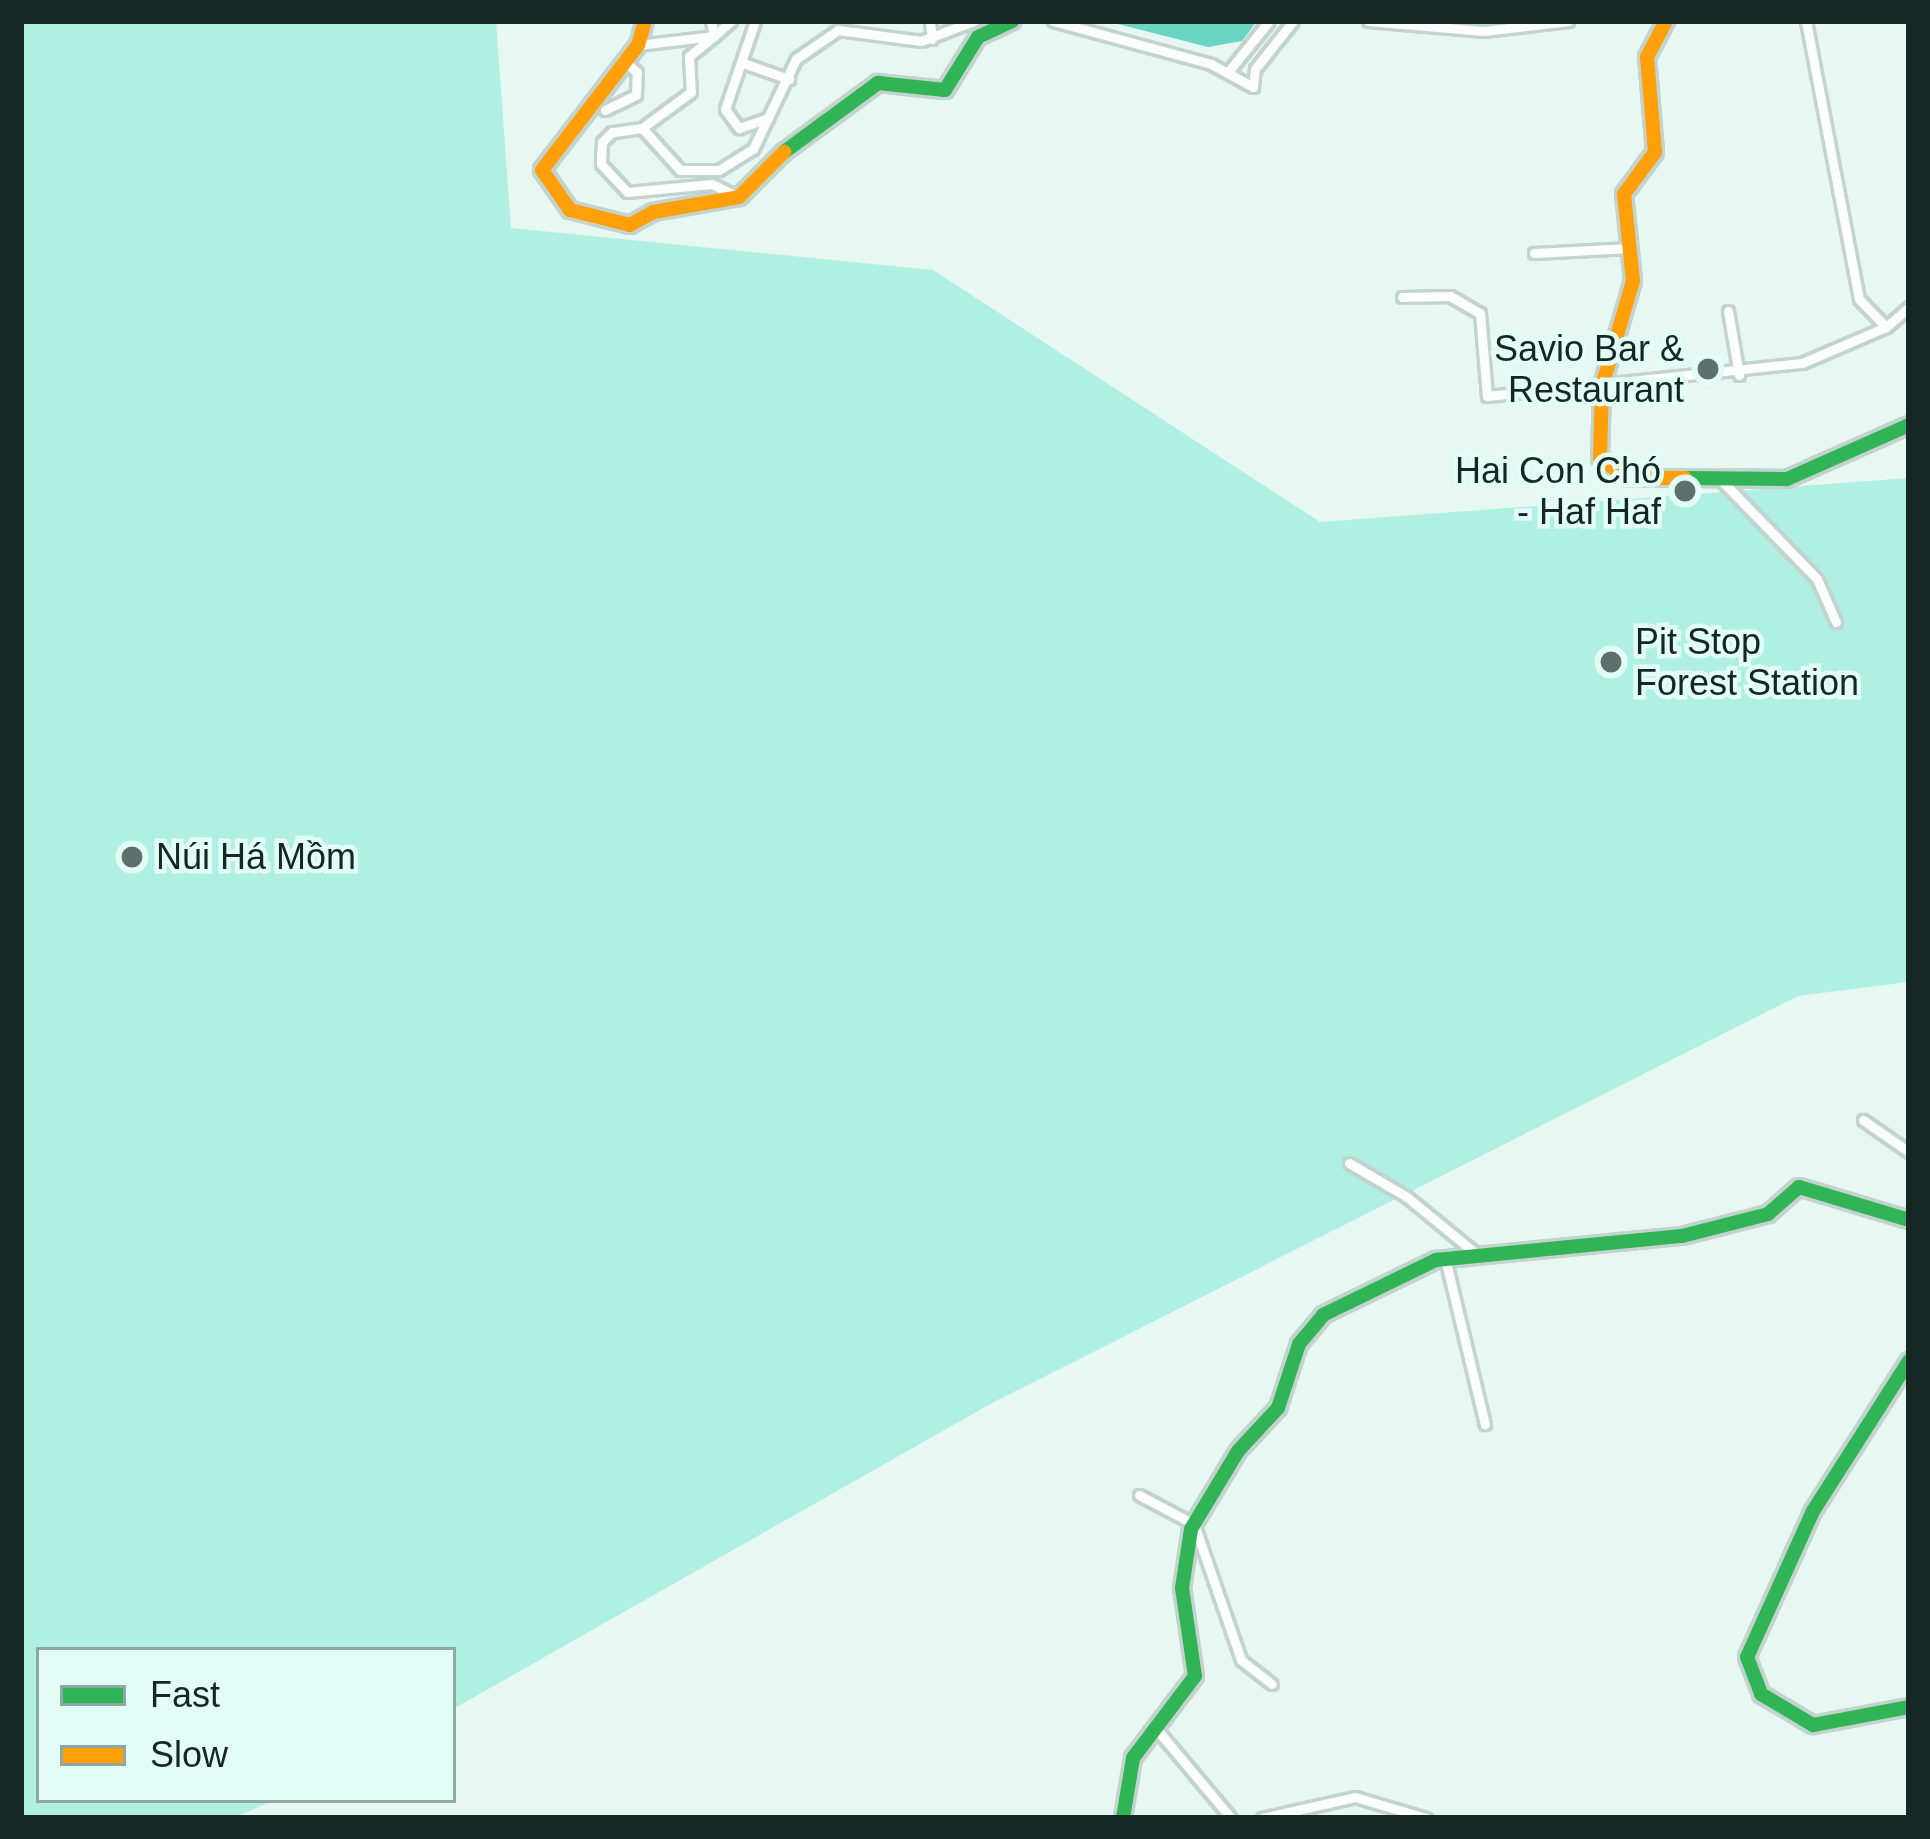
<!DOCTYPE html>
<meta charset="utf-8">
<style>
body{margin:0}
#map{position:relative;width:1930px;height:1839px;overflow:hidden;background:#e7f7f2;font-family:Helvetica,sans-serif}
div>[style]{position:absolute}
.green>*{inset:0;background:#aff0e2}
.water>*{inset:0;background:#6ad5c4}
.roads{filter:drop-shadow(3px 0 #c3d3ce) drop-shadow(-3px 0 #c3d3ce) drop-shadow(0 3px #c3d3ce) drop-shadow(0 -3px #c3d3ce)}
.street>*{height:9px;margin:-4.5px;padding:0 4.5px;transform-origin:4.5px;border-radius:4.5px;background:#fbfefd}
.fast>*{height:14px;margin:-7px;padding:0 7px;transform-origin:7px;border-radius:7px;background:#30b455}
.slow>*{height:14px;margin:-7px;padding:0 7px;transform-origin:7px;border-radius:7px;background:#ff9f0a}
.dots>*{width:33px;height:33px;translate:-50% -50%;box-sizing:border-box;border:6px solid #e1fdf6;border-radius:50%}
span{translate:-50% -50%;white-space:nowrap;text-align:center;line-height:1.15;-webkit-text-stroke:9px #e1fdf6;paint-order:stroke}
.poi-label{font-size:36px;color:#152724}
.right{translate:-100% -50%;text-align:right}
.left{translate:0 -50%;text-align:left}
.frame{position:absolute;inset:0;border:24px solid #152724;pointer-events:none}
.legend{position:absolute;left:36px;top:1647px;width:420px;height:156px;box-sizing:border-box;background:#e1fdf6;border:3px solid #8fa7a2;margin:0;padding:15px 21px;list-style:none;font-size:36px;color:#152724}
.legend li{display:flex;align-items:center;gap:24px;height:60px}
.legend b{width:60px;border:3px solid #8fa7a2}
</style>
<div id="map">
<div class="green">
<div style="clip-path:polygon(21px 21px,496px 21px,511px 228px,933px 270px,1320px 522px,1909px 478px,1909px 982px,1798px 996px,992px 1403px,453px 1709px,453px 1650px,39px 1650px,39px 1800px,275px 1800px,233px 1818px,21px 1818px)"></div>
</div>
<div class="water">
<div style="clip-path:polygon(1106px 21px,1257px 21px,1242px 41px,1208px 47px)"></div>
</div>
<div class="roads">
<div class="street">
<div style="left:711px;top:21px;width:15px;rotate:79deg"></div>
<div style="left:714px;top:36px;width:32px;rotate:141deg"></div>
<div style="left:689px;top:56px;width:36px;rotate:87deg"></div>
<div style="left:691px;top:92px;width:61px;rotate:143.7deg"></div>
<div style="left:642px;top:128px;width:30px;rotate:172deg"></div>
<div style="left:612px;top:132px;width:14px;rotate:135deg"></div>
<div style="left:602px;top:142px;width:22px;rotate:93deg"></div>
<div style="left:601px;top:164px;width:38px;rotate:47deg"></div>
<div style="left:627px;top:192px;width:85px;rotate:-5.4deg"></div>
<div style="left:712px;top:184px;width:30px;rotate:26deg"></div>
<div style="left:755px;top:21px;width:93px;rotate:108.8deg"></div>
<div style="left:725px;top:109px;width:24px;rotate:54deg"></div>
<div style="left:739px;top:128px;width:31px;rotate:-19deg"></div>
<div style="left:930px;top:21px;width:18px;rotate:84deg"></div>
<div style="left:1053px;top:21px;width:164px;rotate:15.2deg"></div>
<div style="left:1211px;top:64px;width:48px;rotate:28.7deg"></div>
<div style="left:1253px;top:87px;width:18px;rotate:-84deg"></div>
<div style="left:1255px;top:69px;width:61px;rotate:-51.6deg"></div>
<div style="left:1368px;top:21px;width:116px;rotate:4.9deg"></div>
<div style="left:1484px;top:31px;width:85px;rotate:-6.8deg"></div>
<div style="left:1806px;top:21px;width:283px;rotate:79.2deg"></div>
<div style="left:1859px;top:299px;width:39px;rotate:46deg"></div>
<div style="left:638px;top:45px;width:77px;rotate:-6.8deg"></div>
<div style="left:714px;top:36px;width:23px;rotate:-41deg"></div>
<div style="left:746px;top:64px;width:46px;rotate:19.2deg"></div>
<div style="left:1228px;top:72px;width:65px;rotate:-51.2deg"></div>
<div style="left:605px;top:110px;width:34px;rotate:-26deg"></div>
<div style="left:636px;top:95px;width:23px;rotate:-88deg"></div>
<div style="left:637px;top:72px;width:19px;rotate:-141deg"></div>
<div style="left:642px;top:128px;width:57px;rotate:47.9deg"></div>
<div style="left:680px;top:170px;width:39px"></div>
<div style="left:719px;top:170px;width:40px;rotate:-32deg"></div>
<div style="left:753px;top:149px;width:100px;rotate:-64.5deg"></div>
<div style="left:796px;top:59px;width:51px;rotate:-34.6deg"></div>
<div style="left:838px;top:30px;width:84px;rotate:7.5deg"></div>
<div style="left:921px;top:41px;width:57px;rotate:-20.7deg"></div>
<div style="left:1534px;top:253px;width:96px;rotate:-3deg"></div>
<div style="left:1402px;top:297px;width:48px;rotate:-1.2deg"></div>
<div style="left:1450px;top:296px;width:34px;rotate:30deg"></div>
<div style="left:1480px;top:313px;width:83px;rotate:85.2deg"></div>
<div style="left:1487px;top:396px;width:317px;rotate:-6deg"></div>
<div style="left:1802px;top:363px;width:91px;rotate:-23.2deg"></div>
<div style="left:1886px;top:327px;width:30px;rotate:-41deg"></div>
<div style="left:1728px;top:311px;width:65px;rotate:80.2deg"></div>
<div style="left:1723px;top:482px;width:135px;rotate:45.9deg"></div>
<div style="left:1817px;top:579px;width:47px;rotate:66.2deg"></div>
<div style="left:1863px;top:1120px;width:56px;rotate:34.8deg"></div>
<div style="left:1349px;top:1163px;width:67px;rotate:30.4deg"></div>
<div style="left:1407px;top:1197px;width:87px;rotate:39.4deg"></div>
<div style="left:1445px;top:1258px;width:171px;rotate:76.5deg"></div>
<div style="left:1139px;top:1495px;width:62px;rotate:27.8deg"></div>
<div style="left:1194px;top:1524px;width:144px;rotate:70.9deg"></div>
<div style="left:1241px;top:1660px;width:39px;rotate:38deg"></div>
<div style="left:1154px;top:1726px;width:120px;rotate:50.1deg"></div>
<div style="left:1262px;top:1818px;width:95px;rotate:-12.7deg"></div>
<div style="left:1355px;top:1797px;width:74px;rotate:16.5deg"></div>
</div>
<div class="fast">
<div style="left:784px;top:152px;width:117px;rotate:-36.3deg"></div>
<div style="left:878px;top:83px;width:67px;rotate:6deg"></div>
<div style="left:945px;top:90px;width:62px;rotate:-58.1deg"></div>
<div style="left:978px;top:37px;width:38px;rotate:-25deg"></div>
<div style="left:1685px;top:478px;width:102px;rotate:0.6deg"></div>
<div style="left:1787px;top:479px;width:133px;rotate:-23.9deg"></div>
<div style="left:1909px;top:1361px;width:178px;rotate:122.6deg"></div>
<div style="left:1813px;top:1511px;width:160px;rotate:114.3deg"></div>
<div style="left:1747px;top:1657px;width:40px;rotate:69deg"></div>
<div style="left:1761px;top:1694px;width:61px;rotate:30.8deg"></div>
<div style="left:1813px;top:1725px;width:98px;rotate:-10.6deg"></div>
<div style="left:1123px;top:1818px;width:61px;rotate:-80.5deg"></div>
<div style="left:1133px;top:1758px;width:103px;rotate:-52.9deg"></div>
<div style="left:1195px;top:1676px;width:89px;rotate:-98.4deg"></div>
<div style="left:1182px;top:1588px;width:60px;rotate:-81.3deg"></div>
<div style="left:1191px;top:1529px;width:91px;rotate:-58.9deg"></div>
<div style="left:1238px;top:1451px;width:59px;rotate:-47.1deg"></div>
<div style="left:1278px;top:1408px;width:67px;rotate:-71.8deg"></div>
<div style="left:1299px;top:1344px;width:38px;rotate:-50deg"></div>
<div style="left:1323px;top:1315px;width:126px;rotate:-26deg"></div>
<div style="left:1436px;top:1260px;width:247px;rotate:-5.6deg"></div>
<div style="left:1682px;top:1236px;width:89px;rotate:-14.3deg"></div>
<div style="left:1768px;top:1214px;width:41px;rotate:-41.1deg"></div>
<div style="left:1799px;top:1187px;width:115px;rotate:16.7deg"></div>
</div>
<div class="slow">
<div style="left:645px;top:21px;width:25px;rotate:106deg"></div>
<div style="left:638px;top:45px;width:158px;rotate:127.5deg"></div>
<div style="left:542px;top:170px;width:49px;rotate:55deg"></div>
<div style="left:570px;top:210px;width:62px;rotate:14deg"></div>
<div style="left:630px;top:225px;width:26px;rotate:-29deg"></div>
<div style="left:653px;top:212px;width:87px;rotate:-9.9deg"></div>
<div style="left:739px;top:197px;width:64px;rotate:-45deg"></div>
<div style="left:1666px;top:21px;width:41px;rotate:117.8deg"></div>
<div style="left:1647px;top:57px;width:95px;rotate:85.2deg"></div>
<div style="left:1655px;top:152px;width:52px;rotate:126.4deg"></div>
<div style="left:1624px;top:194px;width:87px;rotate:84.1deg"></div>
<div style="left:1633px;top:281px;width:109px;rotate:106.4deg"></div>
<div style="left:1602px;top:386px;width:72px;rotate:91.6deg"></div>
<div style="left:1600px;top:458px;width:34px;rotate:36deg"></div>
<div style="left:1628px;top:478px;width:57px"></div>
</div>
</div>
<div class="dots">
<div style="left:1708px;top:369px;background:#5e706c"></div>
<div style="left:1685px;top:491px;background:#5e706c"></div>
<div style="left:1611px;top:662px;background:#5e706c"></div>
<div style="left:132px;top:857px;background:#5e706c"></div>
</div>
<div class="poi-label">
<span class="right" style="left:1684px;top:369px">Savio Bar &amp;<br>Restaurant</span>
<span class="right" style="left:1661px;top:491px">Hai Con Chó<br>- Haf Haf</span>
<span class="left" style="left:1635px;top:662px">Pit Stop<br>Forest Station</span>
<span class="left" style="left:156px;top:857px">Núi Há Mồm</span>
</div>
<div class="frame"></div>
<ul class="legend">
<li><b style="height:15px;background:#30b455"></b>Fast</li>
<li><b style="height:15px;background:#ff9f0a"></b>Slow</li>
</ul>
</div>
